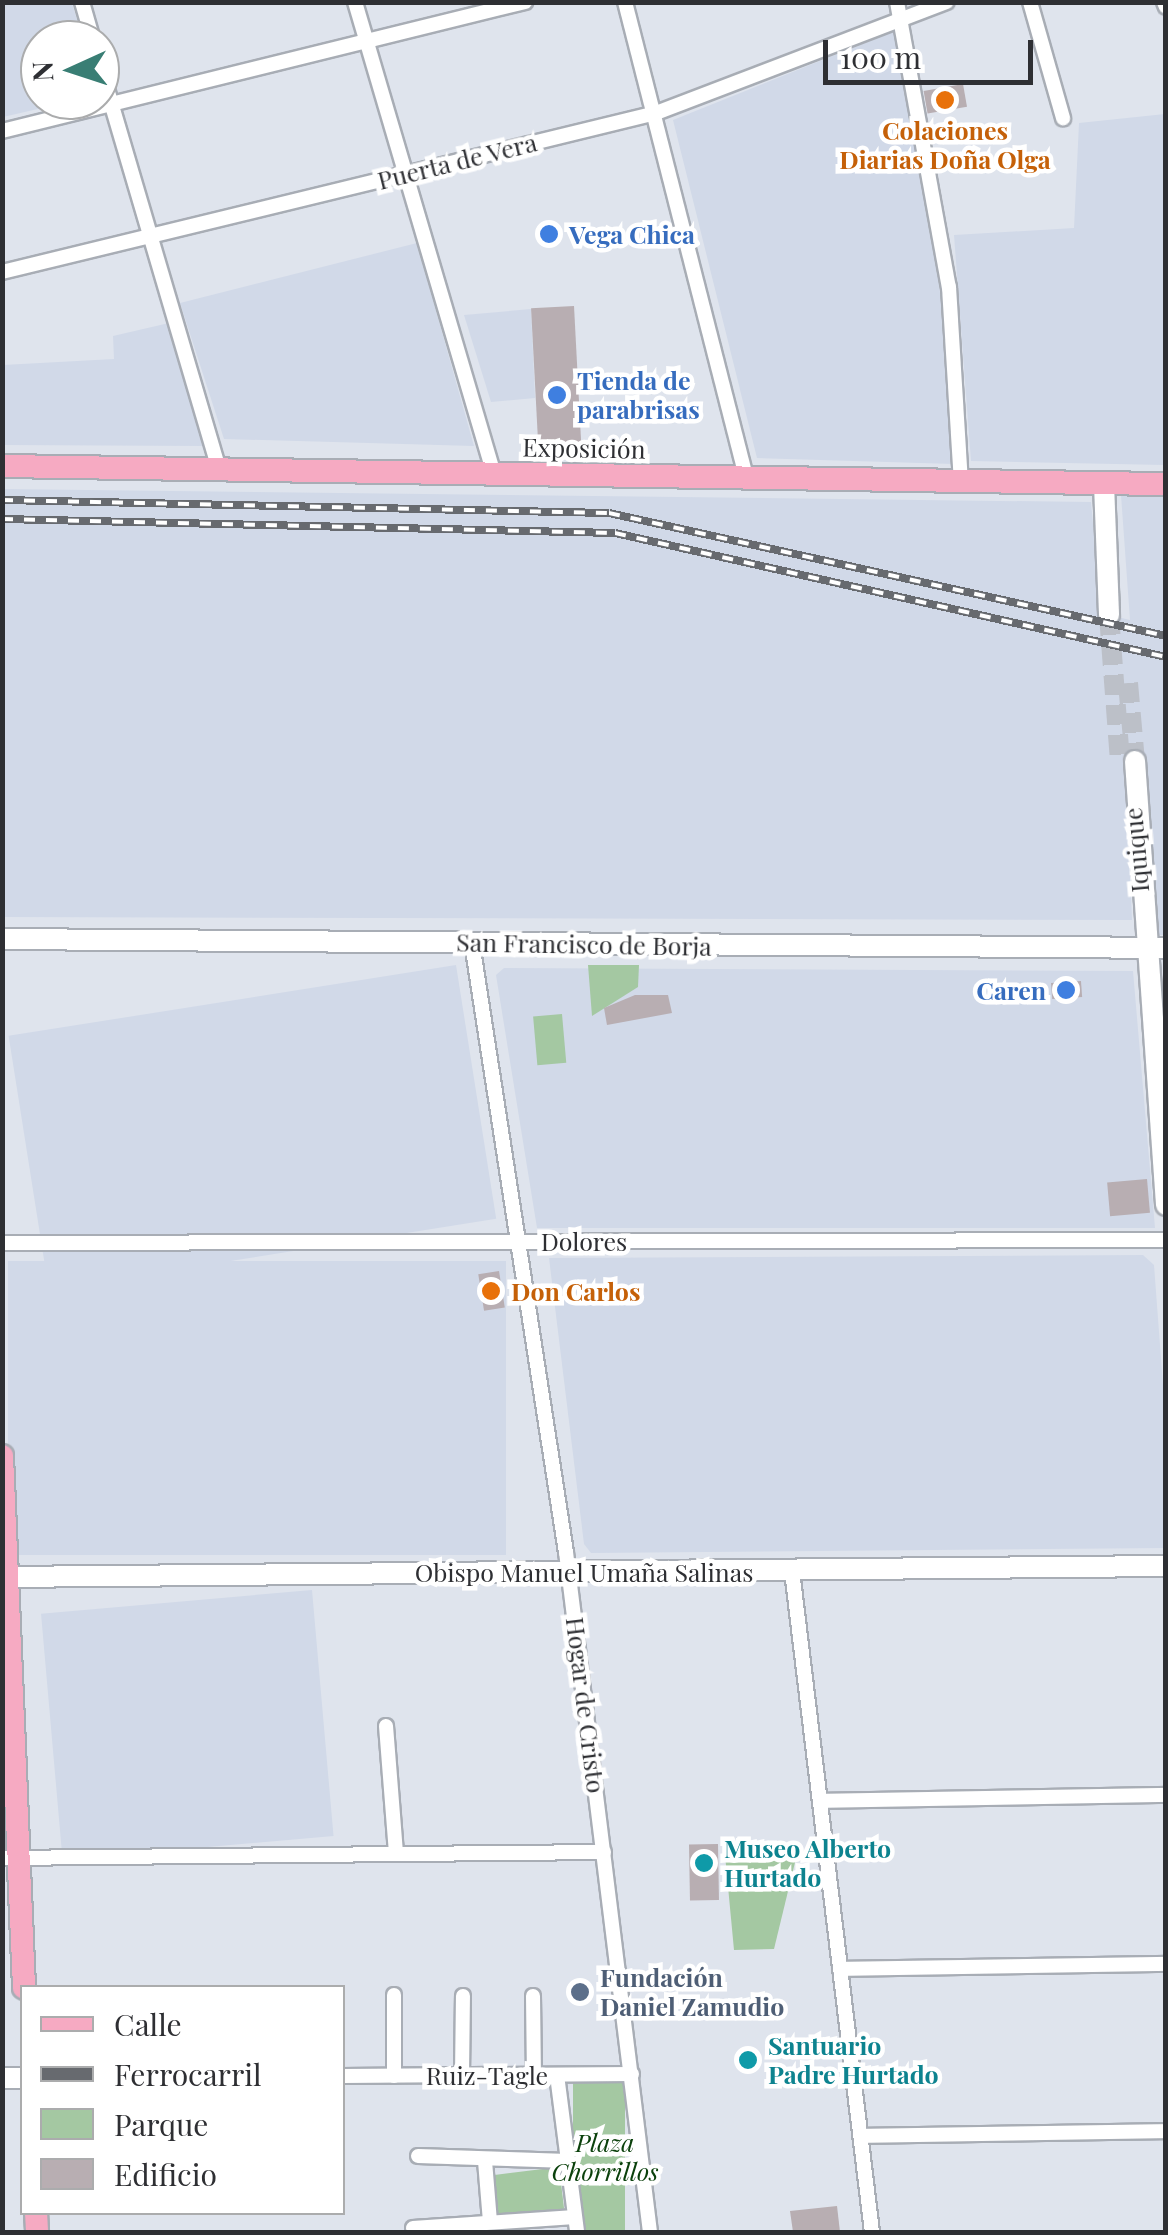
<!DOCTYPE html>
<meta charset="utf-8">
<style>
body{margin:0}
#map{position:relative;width:1168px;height:2235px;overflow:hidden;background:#dfe4ed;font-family:"Playfair Display",serif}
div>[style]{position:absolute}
.built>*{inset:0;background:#d1d9e8;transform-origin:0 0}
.green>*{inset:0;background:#a4c8a2;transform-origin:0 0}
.building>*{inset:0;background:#b8aeb2;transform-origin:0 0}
.secondary-tunnel>*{height:20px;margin-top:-10px;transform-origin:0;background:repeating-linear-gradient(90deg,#bcc0c8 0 20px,transparent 0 30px)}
.roads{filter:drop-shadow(2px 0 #a8adb5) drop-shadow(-2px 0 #a8adb5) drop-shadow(0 2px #a8adb5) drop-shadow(0 -2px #a8adb5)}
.street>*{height:14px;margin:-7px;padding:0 7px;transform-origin:7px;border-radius:7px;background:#fff}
.secondary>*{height:20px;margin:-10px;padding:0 10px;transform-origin:10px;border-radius:10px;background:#fff}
.primary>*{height:22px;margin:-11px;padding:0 11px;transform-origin:11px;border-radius:11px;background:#f6aac2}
.rail>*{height:8px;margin-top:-4px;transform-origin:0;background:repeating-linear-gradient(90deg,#fff 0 11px,#676a6f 0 22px);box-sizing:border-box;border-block:2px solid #676a6f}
.dots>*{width:28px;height:28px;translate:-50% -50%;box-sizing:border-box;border:5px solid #fff;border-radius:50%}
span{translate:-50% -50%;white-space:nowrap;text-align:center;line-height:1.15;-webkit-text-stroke:9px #fff;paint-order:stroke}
.food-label{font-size:25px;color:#c56008;font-weight:700}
.left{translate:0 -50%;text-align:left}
.street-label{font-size:25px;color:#2e2f33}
.shop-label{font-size:25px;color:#366cbe;font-weight:700}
.right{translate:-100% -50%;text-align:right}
.culture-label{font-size:25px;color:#0d838f;font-weight:700}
.service-label{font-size:25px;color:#4e5e75;font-weight:700}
.park-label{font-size:25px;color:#0b410c;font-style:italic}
.frame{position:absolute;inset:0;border:5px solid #2e2f33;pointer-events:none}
.legend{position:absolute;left:20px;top:1985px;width:325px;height:230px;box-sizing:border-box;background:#fff;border:2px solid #abacad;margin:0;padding:12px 18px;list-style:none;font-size:30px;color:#2e2f33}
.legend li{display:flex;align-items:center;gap:20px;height:50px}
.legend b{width:50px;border:2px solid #abacad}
.north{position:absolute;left:20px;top:20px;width:100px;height:100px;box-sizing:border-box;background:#fff;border:2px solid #abacad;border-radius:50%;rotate:267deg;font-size:28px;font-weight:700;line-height:40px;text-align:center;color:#2e2f33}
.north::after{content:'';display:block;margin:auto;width:35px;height:45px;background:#397e74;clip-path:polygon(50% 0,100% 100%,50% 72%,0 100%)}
.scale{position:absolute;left:823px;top:40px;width:210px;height:45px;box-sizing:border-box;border:5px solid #2e2f33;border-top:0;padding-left:12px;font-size:30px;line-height:35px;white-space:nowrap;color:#2e2f33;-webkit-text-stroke:8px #fff;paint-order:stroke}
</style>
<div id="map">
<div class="built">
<div style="clip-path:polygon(2px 3px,72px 3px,83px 40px,40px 40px,40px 100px,77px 100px,3px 117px)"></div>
<div style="clip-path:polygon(897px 30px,939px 281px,954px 464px,757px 458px,673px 120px)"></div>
<div style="clip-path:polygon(1165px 114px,1165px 465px,971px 461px,954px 235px,1074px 228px,1079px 123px)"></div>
<div style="clip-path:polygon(417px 243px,474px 446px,224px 439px,180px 303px)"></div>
<div style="clip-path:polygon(531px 309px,535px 398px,491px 402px,464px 315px)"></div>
<div style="clip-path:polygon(169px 323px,207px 446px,3px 445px,3px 365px,114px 359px,113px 336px)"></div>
<div style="clip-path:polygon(3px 489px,1091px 502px,1101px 613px,1130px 620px,1121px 495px,1165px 495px,1165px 935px,1155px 935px,1146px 764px,1126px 768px,1132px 920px,3px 917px)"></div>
<div style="left:456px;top:965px;width:257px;height:453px;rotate:81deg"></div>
<div style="clip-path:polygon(504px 968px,1133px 971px,1155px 1228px,537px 1228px,496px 975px)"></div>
<div style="clip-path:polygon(1143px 1255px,1154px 1265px,1165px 1412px,1165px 1548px,591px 1553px,584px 1544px,549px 1258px)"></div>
<div style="left:8px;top:1261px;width:498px;height:294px"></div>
<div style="left:312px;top:1590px;width:247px;height:272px;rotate:85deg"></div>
</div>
<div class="green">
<div style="clip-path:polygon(588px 965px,639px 965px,638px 987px,592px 1016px)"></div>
<div style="left:562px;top:1014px;width:49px;height:29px;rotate:85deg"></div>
<div style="clip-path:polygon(798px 1850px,774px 1949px,734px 1950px,725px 1855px)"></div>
<div style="left:573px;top:2082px;width:52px;height:151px"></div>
<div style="left:559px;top:2167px;width:42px;height:69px;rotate:83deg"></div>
</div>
<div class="building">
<div style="left:963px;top:84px;width:23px;height:40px;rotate:80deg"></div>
<div style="left:574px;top:306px;width:147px;height:43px;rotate:87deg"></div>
<div style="left:1081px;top:981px;width:16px;height:30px;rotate:86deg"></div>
<div style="clip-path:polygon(635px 995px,668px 995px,672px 1013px,607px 1025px,604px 1008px)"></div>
<div style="left:1147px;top:1179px;width:34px;height:40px;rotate:85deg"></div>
<div style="left:499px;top:1271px;width:37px;height:21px;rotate:81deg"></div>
<div style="left:718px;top:1844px;width:56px;height:29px;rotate:89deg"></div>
<div style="clip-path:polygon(837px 2206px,840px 2232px,793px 2232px,790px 2211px)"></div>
</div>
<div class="secondary-tunnel">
<div style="left:1109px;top:615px;width:147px;rotate:85.7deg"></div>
<div style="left:1128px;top:683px;width:78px;rotate:84.9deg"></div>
</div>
<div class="roads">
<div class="street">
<div style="left:82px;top:2px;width:40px;rotate:74deg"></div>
<div style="left:355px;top:2px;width:493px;rotate:73.6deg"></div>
<div style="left:625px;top:2px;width:490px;rotate:75.7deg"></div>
<div style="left:897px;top:2px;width:290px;rotate:79.7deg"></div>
<div style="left:949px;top:287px;width:195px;rotate:86.5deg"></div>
<div style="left:1030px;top:2px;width:121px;rotate:74.1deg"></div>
<div style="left:1164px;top:2px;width:5px;rotate:68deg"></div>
<div style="left:100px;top:65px;width:421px;rotate:73.6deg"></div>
<div style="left:2px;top:131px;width:539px;rotate:-13.86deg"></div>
<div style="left:2px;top:272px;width:673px;rotate:-13.66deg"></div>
<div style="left:656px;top:113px;width:311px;rotate:-20.9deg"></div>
<div style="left:472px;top:943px;width:616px;rotate:81.23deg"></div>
<div style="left:566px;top:1552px;width:685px;rotate:82.96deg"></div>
<div style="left:2px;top:1243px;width:1164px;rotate:-0.15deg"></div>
<div style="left:792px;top:1571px;width:666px;rotate:83.1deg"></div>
<div style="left:386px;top:1726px;width:128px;rotate:85.5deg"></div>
<div style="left:820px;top:1801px;width:346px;rotate:-1deg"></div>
<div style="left:2px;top:1858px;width:602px;rotate:-0.57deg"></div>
<div style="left:840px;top:1969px;width:326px;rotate:-0.9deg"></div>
<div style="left:394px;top:1995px;width:81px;rotate:90deg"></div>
<div style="left:533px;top:1996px;width:79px;rotate:89.3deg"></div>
<div style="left:462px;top:2075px;width:79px;rotate:-89.3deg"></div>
<div style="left:557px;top:2075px;width:158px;rotate:82.7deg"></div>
<div style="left:342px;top:2076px;width:290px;rotate:-0.4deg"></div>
<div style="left:861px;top:2136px;width:305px;rotate:-0.9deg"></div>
<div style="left:418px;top:2156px;width:150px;rotate:1.9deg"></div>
<div style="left:485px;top:2161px;width:61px;rotate:85.3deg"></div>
<div style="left:413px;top:2228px;width:162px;rotate:-3.9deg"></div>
</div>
<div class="secondary">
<div style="left:1104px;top:484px;width:131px;rotate:87.8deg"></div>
<div style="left:1135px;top:761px;width:445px;rotate:86deg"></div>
<div style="left:2px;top:939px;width:1164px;rotate:0.44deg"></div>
<div style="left:2px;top:1577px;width:1164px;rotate:-0.54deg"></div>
<div style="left:2px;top:2078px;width:20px"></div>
</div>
<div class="primary">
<div style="left:2px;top:466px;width:1164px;rotate:0.89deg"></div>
<div style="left:2px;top:1456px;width:532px;rotate:87.63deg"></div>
<div style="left:36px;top:2212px;width:20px;rotate:87deg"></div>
</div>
</div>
<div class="rail">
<div style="left:2px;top:500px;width:607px;rotate:1.23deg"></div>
<div style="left:609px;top:513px;width:570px;rotate:12.45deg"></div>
<div style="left:2px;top:519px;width:613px;rotate:1.31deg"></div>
<div style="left:615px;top:533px;width:565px;rotate:12.68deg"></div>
</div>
<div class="dots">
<div style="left:945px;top:100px;background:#e8710a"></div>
<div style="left:549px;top:234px;background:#3f7fe0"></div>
<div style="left:557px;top:395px;background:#3f7fe0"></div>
<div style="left:1066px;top:990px;background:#3f7fe0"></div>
<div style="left:491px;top:1291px;background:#e8710a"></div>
<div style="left:704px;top:1863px;background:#0f9aa8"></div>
<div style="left:580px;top:1992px;background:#5c6f8a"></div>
<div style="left:748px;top:2060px;background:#0f9aa8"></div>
</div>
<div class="food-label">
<span style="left:945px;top:145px">Colaciones<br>Diarias Doña Olga</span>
<span class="left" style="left:511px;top:1291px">Don Carlos</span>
</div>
<div class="street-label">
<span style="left:457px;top:161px;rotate:-14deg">Puerta de Vera</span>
<span style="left:584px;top:448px;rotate:1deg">Exposición</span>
<span style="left:1136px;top:850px;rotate:-95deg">Iquique</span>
<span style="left:584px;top:944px;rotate:1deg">San Francisco de Borja</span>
<span style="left:584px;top:1241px">Dolores</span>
<span style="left:584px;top:1572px">Obispo Manuel Umaña Salinas</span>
<span style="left:586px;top:1705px;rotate:83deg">Hogar de Cristo</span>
<span style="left:487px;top:2075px">Ruiz-Tagle</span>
</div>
<div class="shop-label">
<span class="left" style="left:569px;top:234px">Vega Chica</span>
<span class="left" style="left:577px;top:395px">Tienda de<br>parabrisas</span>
<span class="right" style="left:1046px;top:990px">Caren</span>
</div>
<div class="culture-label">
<span class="left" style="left:724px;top:1863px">Museo Alberto<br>Hurtado</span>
<span class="left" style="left:768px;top:2060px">Santuario<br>Padre Hurtado</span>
</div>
<div class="service-label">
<span class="left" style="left:600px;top:1992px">Fundación<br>Daniel Zamudio</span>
</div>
<div class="park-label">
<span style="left:605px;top:2157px">Plaza<br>Chorrillos</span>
</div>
<div class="frame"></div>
<ul class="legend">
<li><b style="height:12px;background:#f6aac2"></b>Calle</li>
<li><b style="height:12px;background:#676a6f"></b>Ferrocarril</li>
<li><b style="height:28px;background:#a4c8a2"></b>Parque</li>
<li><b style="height:28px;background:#b8aeb2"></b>Edificio</li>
</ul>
<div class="north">N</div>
<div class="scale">100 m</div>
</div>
